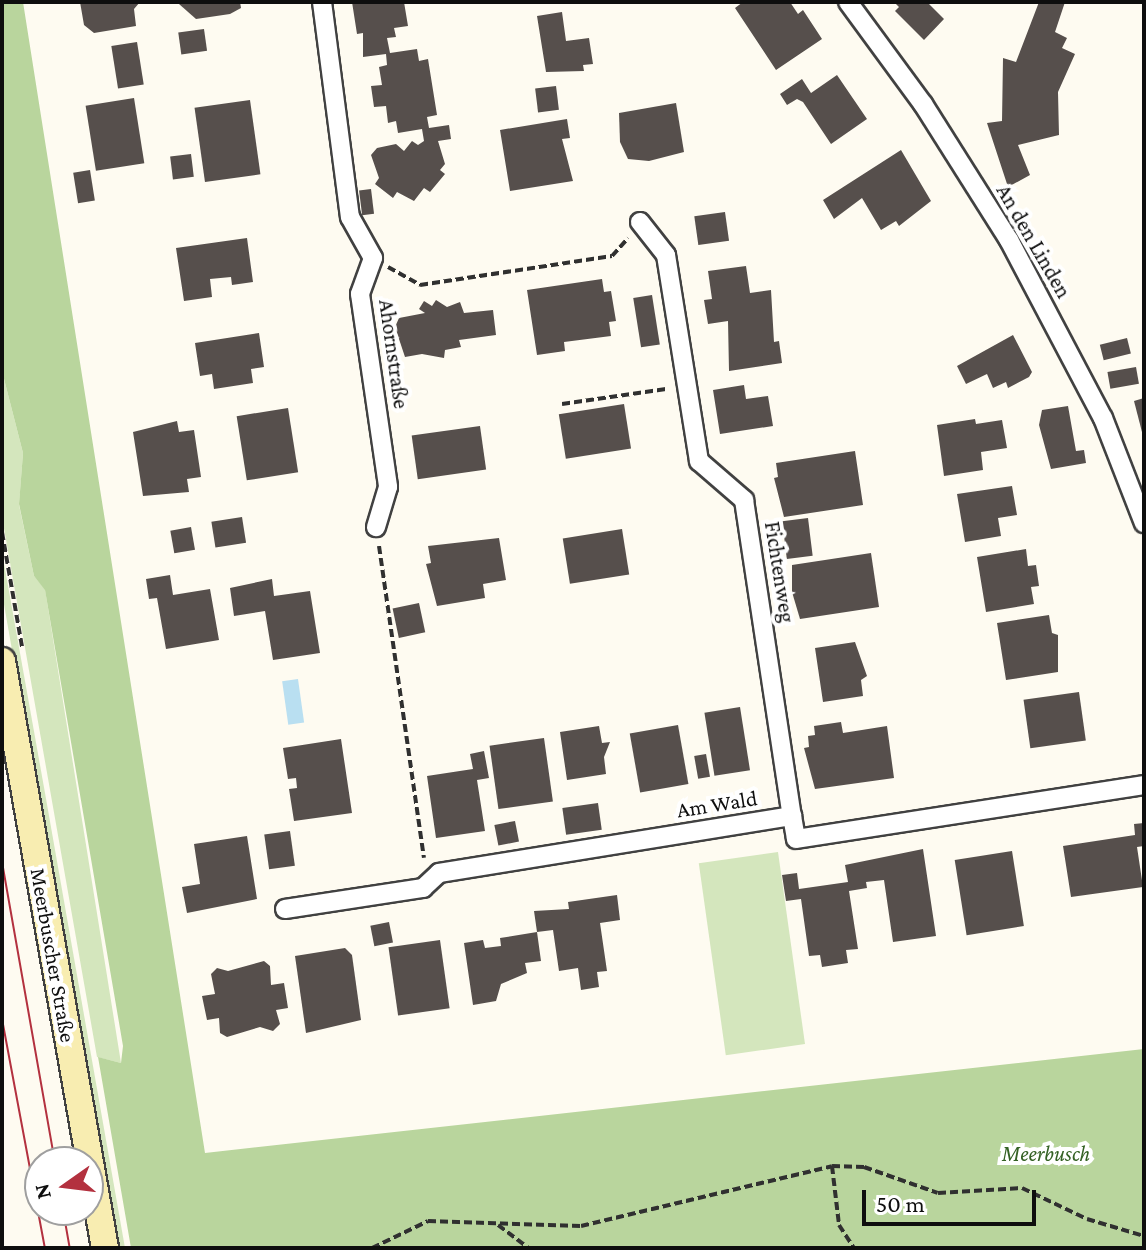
<!DOCTYPE html>
<meta charset="utf-8">
<style>
body{margin:0}
#map{position:relative;width:1146px;height:1250px;overflow:hidden;background:#fefbf1;font-family:"Crimson Pro",serif}
div>[style]{position:absolute}
.green>*{inset:0;background:#d4e6bd;transform-origin:0 0}
.forest>*{inset:0;background:#b9d59d}
.water>*{inset:0;background:#b9dff1;transform-origin:0 0}
.building>*{inset:0;background:#564f4c;transform-origin:0 0}
.path>*{height:4px;margin-top:-2px;transform-origin:0;background:repeating-linear-gradient(90deg,#303030 0 8px,transparent 0 12px)}
.roads{filter:drop-shadow(2px 0 #414141) drop-shadow(-2px 0 #414141) drop-shadow(0 2px #414141) drop-shadow(0 -2px #414141)}
.minor>*{height:18px;margin:-9px;padding:0 9px;transform-origin:9px;border-radius:9px;background:#fff}
.secondary>*{height:26px;margin:-13px;padding:0 13px;transform-origin:13px;border-radius:13px;background:#f8edb1}
.tram>*{height:2px;margin:-1px;padding:0 1px;transform-origin:1px;border-radius:1px;background:#b3313f}
span{translate:-50% -50%;white-space:nowrap;text-align:center;line-height:1.15;-webkit-text-stroke:8px #fff;paint-order:stroke}
.street-label{font-size:22px;color:#0e0e0e}
.park-label{font-size:22px;color:#346124;font-style:italic}
.frame{position:absolute;inset:0;border:4px solid #0e0e0e;pointer-events:none}
.north{position:absolute;left:24px;top:1146px;width:80px;height:80px;box-sizing:border-box;background:#fff;border:2px solid #9f9f9f;border-radius:50%;rotate:256deg;font-size:22px;font-weight:700;line-height:32px;text-align:center;color:#0e0e0e}
.north::after{content:'';display:block;margin:auto;width:28px;height:36px;background:#b3313f;clip-path:polygon(50% 0,100% 100%,50% 72%,0 100%)}
.scale{position:absolute;left:862px;top:1190px;width:174px;height:36px;box-sizing:border-box;border:4px solid #0e0e0e;border-top:0;padding-left:10px;font-size:24px;line-height:28px;white-space:nowrap;color:#0e0e0e;-webkit-text-stroke:6px #fff;paint-order:stroke}
</style>
<div id="map">
<div class="green">
<div style="clip-path:polygon(2px 371px,23px 453px,19px 505px,34px 576px,45px 589px,121px 1063px,97px 1057px,2px 517px)"></div>
<div style="clip-path:polygon(2px 552px,45px 793px,125px 1248px,117px 1248px,2px 593px)"></div>
<div style="left:778px;top:852px;width:194px;height:80px;rotate:82deg"></div>
</div>
<div class="forest">
<div style="clip-path:polygon(2px 2px,23px 2px,205px 1153px,1144px 1049px,1144px 1248px,131px 1248px,98px 1057px,121px 1063px,123px 1046px,45px 590px,34px 576px,19px 504px,23px 453px,2px 371px)"></div>
</div>
<div class="water">
<div style="left:298px;top:679px;width:44px;height:16px;rotate:82deg"></div>
</div>
<div class="building">
<div style="clip-path:polygon(80px 2px,140px 2px,134px 9px,136px 26px,94px 33px,84px 25px)"></div>
<div style="clip-path:polygon(240px 2px,241px 8px,230px 14px,196px 19px,179px 4px)"></div>
<div style="clip-path:polygon(352px 2px,404px 2px,408px 26px,394px 28px,396px 37px,387px 38px,390px 53px,417px 49px,419px 61px,428px 59px,437px 115px,427px 117px,429px 128px,449px 125px,451px 139px,438px 141px,445px 164px,440px 170px,445px 174px,430px 192px,424px 188px,414px 201px,397px 192px,393px 198px,375px 184px,379px 178px,371px 155px,377px 148px,396px 144px,404px 151px,412px 141px,418px 145px,424px 141px,422px 129px,398px 133px,396px 121px,388px 123px,386px 106px,374px 107px,371px 86px,382px 85px,379px 67px,387px 65px,386px 54px,363px 57px,363px 33px,357px 34px)"></div>
<div style="clip-path:polygon(743px 2px,790px 2px,798px 14px,803px 10px,822px 39px,776px 70px,735px 8px)"></div>
<div style="clip-path:polygon(894px 2px,927px 2px,944px 19px,924px 40px,895px 11px,899px 7px)"></div>
<div style="clip-path:polygon(1039px 2px,1065px 2px,1055px 32px,1067px 38px,1062px 48px,1075px 54px,1058px 92px,1059px 135px,1018px 145px,1030px 175px,1008px 187px,987px 123px,1002px 121px,1003px 58px,1016px 62px)"></div>
<div style="clip-path:polygon(562px 12px,566px 41px,589px 38px,593px 64px,583px 65px,584px 71px,546px 72px,537px 16px)"></div>
<div style="left:204px;top:29px;width:22px;height:26px;rotate:82deg"></div>
<div style="left:137px;top:42px;width:43px;height:26px;rotate:81deg"></div>
<div style="clip-path:polygon(837px 75px,867px 119px,831px 144px,803px 102px,797px 99px,787px 105px,780px 94px,802px 79px,811px 93px)"></div>
<div style="left:556px;top:86px;width:24px;height:21px;rotate:83deg"></div>
<div style="left:134px;top:98px;width:66px;height:49px;rotate:81deg"></div>
<div style="left:250px;top:100px;width:75px;height:56px;rotate:82deg"></div>
<div style="clip-path:polygon(676px 103px,684px 152px,649px 161px,628px 159px,620px 142px,619px 113px)"></div>
<div style="clip-path:polygon(567px 119px,570px 138px,562px 139px,573px 181px,510px 191px,500px 130px)"></div>
<div style="clip-path:polygon(901px 150px,931px 201px,899px 226px,896px 221px,881px 230px,862px 198px,834px 219px,823px 200px)"></div>
<div style="left:191px;top:154px;width:23px;height:21px;rotate:83deg"></div>
<div style="left:90px;top:170px;width:31px;height:17px;rotate:81deg"></div>
<div style="left:371px;top:189px;width:25px;height:12px;rotate:83deg"></div>
<div style="left:725px;top:212px;width:29px;height:31px;rotate:82deg"></div>
<div style="clip-path:polygon(247px 238px,253px 282px,232px 285px,231px 277px,210px 279px,212px 297px,184px 301px,176px 248px)"></div>
<div style="clip-path:polygon(746px 266px,750px 293px,771px 290px,774px 342px,779px 341px,782px 363px,729px 371px,728px 321px,708px 324px,704px 300px,712px 299px,708px 271px)"></div>
<div style="clip-path:polygon(602px 279px,604px 292px,611px 291px,616px 321px,609px 322px,611px 336px,564px 342px,565px 351px,537px 355px,527px 290px)"></div>
<div style="left:652px;top:295px;width:50px;height:19px;rotate:81deg"></div>
<div style="clip-path:polygon(436px 300px,447px 307px,460px 302px,464px 313px,493px 310px,496px 335px,459px 340px,461px 347px,445px 350px,444px 358px,422px 354px,405px 357px,395px 327px,399px 318px,425px 313px,419px 309px,424px 301px,432px 306px)"></div>
<div style="clip-path:polygon(259px 333px,264px 367px,251px 369px,253px 383px,214px 389px,212px 374px,200px 376px,195px 343px)"></div>
<div style="clip-path:polygon(1013px 335px,1032px 372px,1029px 377px,1008px 388px,1006px 382px,993px 388px,987px 374px,966px 384px,957px 366px)"></div>
<div style="left:1127px;top:338px;width:16px;height:28px;rotate:76deg"></div>
<div style="left:1136px;top:367px;width:17px;height:29px;rotate:80deg"></div>
<div style="clip-path:polygon(744px 385px,746px 399px,768px 396px,773px 426px,720px 434px,713px 390px)"></div>
<div style="clip-path:polygon(1144px 398px,1144px 436px,1143px 436px,1134px 401px)"></div>
<div style="left:624px;top:404px;width:45px;height:66px;rotate:81deg"></div>
<div style="clip-path:polygon(1068px 406px,1076px 451px,1084px 450px,1086px 463px,1051px 469px,1039px 425px,1042px 410px)"></div>
<div style="left:288px;top:408px;width:65px;height:52px;rotate:81deg"></div>
<div style="clip-path:polygon(975px 419px,976px 424px,1002px 420px,1007px 448px,981px 452px,983px 470px,944px 476px,937px 425px)"></div>
<div style="clip-path:polygon(177px 421px,179px 432px,194px 430px,201px 477px,187px 479px,189px 492px,143px 496px,133px 432px)"></div>
<div style="left:480px;top:426px;width:44px;height:69px;rotate:82deg"></div>
<div style="clip-path:polygon(855px 451px,863px 505px,784px 517px,774px 478px,778px 477px,776px 463px)"></div>
<div style="clip-path:polygon(1012px 486px,1017px 515px,998px 518px,1001px 536px,965px 542px,957px 494px)"></div>
<div style="left:242px;top:517px;width:26px;height:31px;rotate:81deg"></div>
<div style="left:808px;top:518px;width:38px;height:26px;rotate:83deg"></div>
<div style="left:191px;top:527px;width:23px;height:21px;rotate:80deg"></div>
<div style="left:622px;top:529px;width:46px;height:60px;rotate:81deg"></div>
<div style="clip-path:polygon(499px 538px,506px 580px,483px 584px,485px 598px,437px 606px,426px 564px,431px 563px,428px 546px)"></div>
<div style="clip-path:polygon(1026px 549px,1028px 566px,1036px 565px,1039px 586px,1031px 587px,1034px 604px,986px 612px,977px 557px)"></div>
<div style="clip-path:polygon(871px 553px,879px 607px,800px 619px,792px 592px,792px 565px)"></div>
<div style="clip-path:polygon(170px 575px,173px 595px,210px 589px,219px 640px,166px 649px,157px 598px,149px 599px,146px 579px)"></div>
<div style="clip-path:polygon(272px 579px,274px 596px,310px 591px,320px 653px,273px 660px,265px 611px,234px 616px,230px 588px)"></div>
<div style="left:419px;top:603px;width:30px;height:27px;rotate:78deg"></div>
<div style="clip-path:polygon(1049px 615px,1052px 633px,1058px 635px,1058px 672px,1006px 680px,997px 623px)"></div>
<div style="clip-path:polygon(855px 642px,867px 676px,861px 680px,863px 696px,823px 702px,815px 648px)"></div>
<div style="left:1079px;top:692px;width:49px;height:56px;rotate:82deg"></div>
<div style="left:740px;top:707px;width:64px;height:36px;rotate:81deg"></div>
<div style="clip-path:polygon(841px 722px,843px 733px,887px 726px,894px 778px,815px 789px,804px 748px,809px 747px,808px 736px,815px 735px,814px 726px)"></div>
<div style="left:678px;top:725px;width:60px;height:49px;rotate:80deg"></div>
<div style="clip-path:polygon(599px 726px,602px 743px,610px 742px,604px 757px,606px 774px,567px 780px,560px 732px)"></div>
<div style="left:544px;top:738px;width:64px;height:55px;rotate:82deg"></div>
<div style="clip-path:polygon(341px 739px,352px 813px,294px 821px,289px 789px,297px 788px,296px 778px,288px 779px,283px 748px)"></div>
<div style="clip-path:polygon(484px 751px,489px 778px,477px 780px,485px 831px,436px 838px,427px 776px,473px 769px,470px 754px)"></div>
<div style="left:706px;top:754px;width:23px;height:12px;rotate:80deg"></div>
<div style="left:598px;top:803px;width:27px;height:36px;rotate:82deg"></div>
<div style="left:515px;top:821px;width:21px;height:21px;rotate:79deg"></div>
<div style="clip-path:polygon(1144px 823px,1144px 846px,1137px 847px,1143px 887px,1071px 897px,1063px 846px,1135px 835px,1134px 824px)"></div>
<div style="left:290px;top:831px;width:35px;height:26px;rotate:82deg"></div>
<div style="clip-path:polygon(247px 836px,257px 899px,187px 913px,182px 887px,200px 884px,194px 844px)"></div>
<div style="clip-path:polygon(923px 849px,936px 936px,893px 942px,884px 880px,866px 882px,867px 888px,849px 891px,858px 949px,846px 950px,848px 963px,822px 967px,820px 955px,809px 956px,801px 899px,786px 901px,782px 875px,797px 873px,799px 889px,848px 882px,845px 865px)"></div>
<div style="left:1012px;top:851px;width:76px;height:58px;rotate:81deg"></div>
<div style="clip-path:polygon(617px 895px,620px 920px,600px 923px,607px 971px,597px 972px,599px 987px,581px 990px,578px 968px,559px 971px,553px 930px,537px 932px,534px 911px,569px 909px,568px 902px)"></div>
<div style="left:389px;top:922px;width:21px;height:19px;rotate:79deg"></div>
<div style="clip-path:polygon(537px 932px,541px 961px,525px 963px,527px 973px,501px 984px,496px 1001px,473px 1005px,464px 943px,483px 940px,485px 948px,501px 946px,500px 938px)"></div>
<div style="left:440px;top:940px;width:69px;height:52px;rotate:82deg"></div>
<div style="clip-path:polygon(345px 948px,352px 955px,361px 1020px,306px 1033px,295px 956px)"></div>
<div style="clip-path:polygon(264px 961px,270px 966px,271px 985px,284px 983px,288px 1008px,276px 1010px,280px 1024px,273px 1031px,260px 1027px,227px 1037px,220px 1033px,219px 1018px,207px 1020px,202px 996px,215px 994px,211px 974px,217px 968px,228px 971px)"></div>
</div>
<div class="path">
<div style="left:388px;top:267px;width:37px;rotate:29deg"></div>
<div style="left:420px;top:285px;width:194px;rotate:-8.6deg"></div>
<div style="left:612px;top:256px;width:24px;rotate:-48deg"></div>
<div style="left:562px;top:404px;width:105px;rotate:-8.2deg"></div>
<div style="left:2px;top:532px;width:117px;rotate:80.1deg"></div>
<div style="left:379px;top:546px;width:315px;rotate:81.8deg"></div>
<div style="left:832px;top:1166px;width:59px;rotate:83.2deg"></div>
<div style="left:839px;top:1225px;width:27px;rotate:57deg"></div>
<div style="left:498px;top:1225px;width:38px;rotate:37deg"></div>
<div style="left:372px;top:1248px;width:62px;rotate:-25.7deg"></div>
<div style="left:428px;top:1221px;width:153px;rotate:1.9deg"></div>
<div style="left:581px;top:1226px;width:258px;rotate:-13.4deg"></div>
<div style="left:832px;top:1166px;width:32px;rotate:2deg"></div>
<div style="left:864px;top:1167px;width:78px;rotate:19.4deg"></div>
<div style="left:938px;top:1193px;width:84px;rotate:-3.4deg"></div>
<div style="left:1022px;top:1188px;width:72px;rotate:25.5deg"></div>
<div style="left:1087px;top:1219px;width:59px;rotate:16.6deg"></div>
</div>
<div class="roads">
<div class="minor">
<div style="left:322px;top:2px;width:217px;rotate:82.6deg"></div>
<div style="left:350px;top:217px;width:47px;rotate:60.7deg"></div>
<div style="left:373px;top:258px;width:38px;rotate:110deg"></div>
<div style="left:360px;top:294px;width:195px;rotate:81.7deg"></div>
<div style="left:388px;top:487px;width:42px;rotate:106.7deg"></div>
<div style="left:848px;top:2px;width:127px;rotate:53.7deg"></div>
<div style="left:923px;top:104px;width:161px;rotate:57.7deg"></div>
<div style="left:1009px;top:240px;width:201px;rotate:62.2deg"></div>
<div style="left:1103px;top:418px;width:113px;rotate:68.7deg"></div>
<div style="left:640px;top:222px;width:42px;rotate:51.8deg"></div>
<div style="left:666px;top:255px;width:209px;rotate:80.9deg"></div>
<div style="left:699px;top:461px;width:60px;rotate:40.9deg"></div>
<div style="left:744px;top:500px;width:320px;rotate:81.4deg"></div>
<div style="left:285px;top:909px;width:140px;rotate:-8.7deg"></div>
<div style="left:423px;top:888px;width:22px;rotate:-43deg"></div>
<div style="left:439px;top:873px;width:358px;rotate:-9.2deg"></div>
<div style="left:792px;top:816px;width:23px;rotate:80deg"></div>
<div style="left:796px;top:839px;width:352px;rotate:-8.8deg"></div>
</div>
<div class="secondary">
<div style="left:2px;top:661px;width:596px;rotate:80.05deg"></div>
</div>
</div>
<div class="tram">
<div style="left:2px;top:862px;width:305px;rotate:80deg"></div>
<div style="left:2px;top:1019px;width:233px;rotate:79.4deg"></div>
<div style="left:63px;top:1210px;width:39px;rotate:80deg"></div>
</div>
<div class="street-label">
<span style="left:1034px;top:241px;rotate:60deg">An den Linden</span>
<span style="left:394px;top:354px;rotate:82deg">Ahornstraße</span>
<span style="left:780px;top:572px;rotate:81deg">Fichtenweg</span>
<span style="left:717px;top:804px;rotate:-9deg">Am Wald</span>
<span style="left:53px;top:955px;rotate:80deg">Meerbuscher Straße</span>
</div>
<div class="park-label">
<span style="left:1046px;top:1154px">Meerbusch</span>
</div>
<div class="frame"></div>
<div class="north">N</div>
<div class="scale">50 m</div>
</div>
